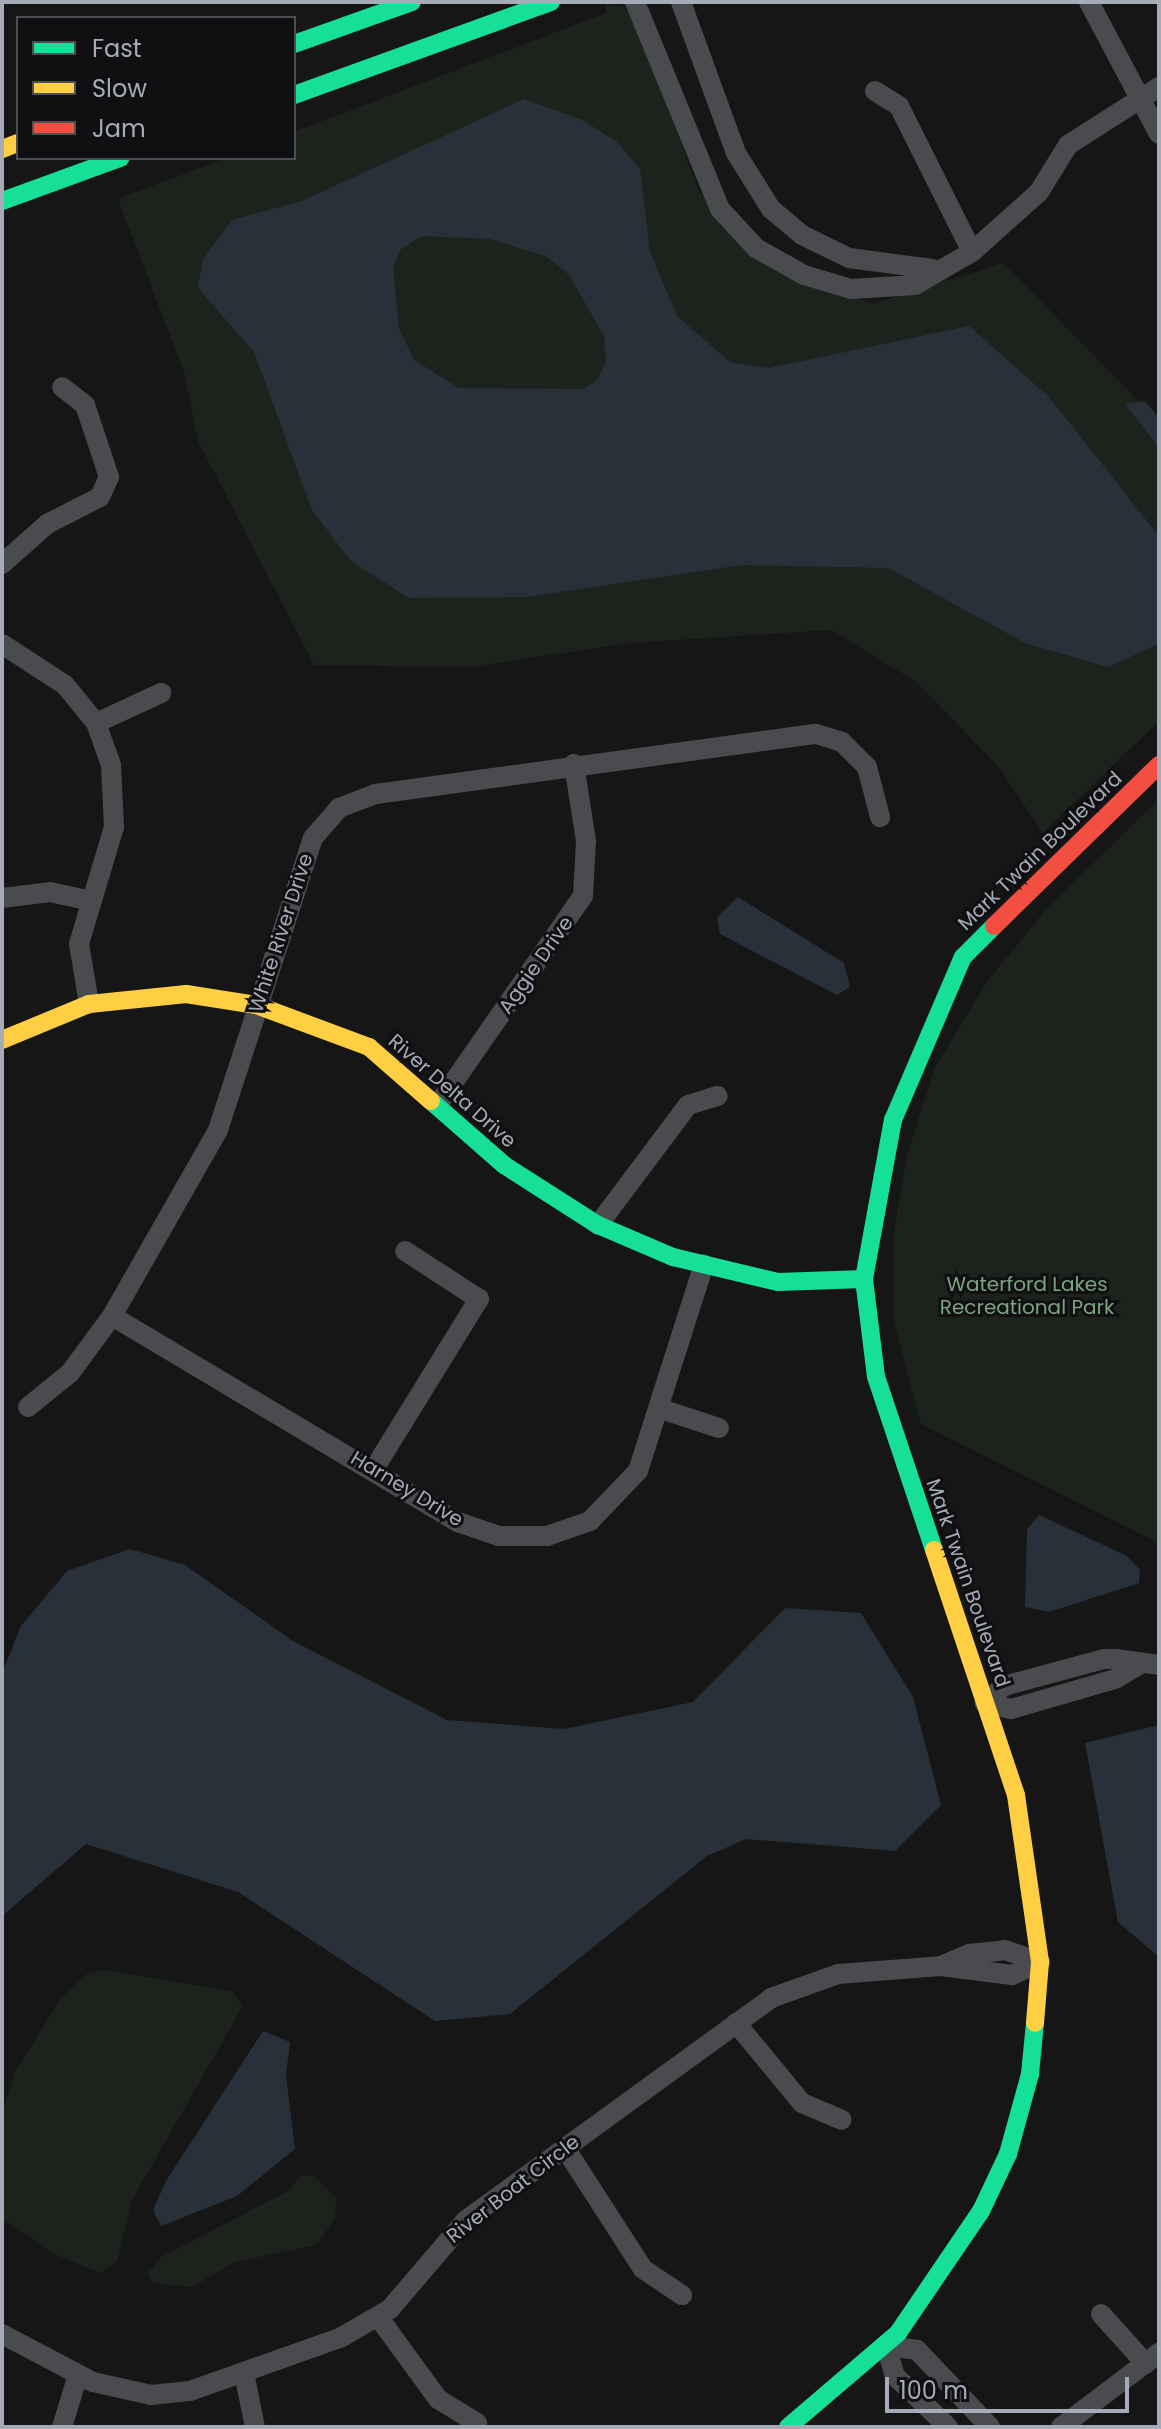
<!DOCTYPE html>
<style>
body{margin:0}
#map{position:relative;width:1161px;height:2429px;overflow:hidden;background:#161616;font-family:Poppins,sans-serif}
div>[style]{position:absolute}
.green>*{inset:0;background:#1c231d}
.water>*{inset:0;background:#283139}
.street>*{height:20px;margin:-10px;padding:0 10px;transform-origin:10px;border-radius:10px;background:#4a4b4f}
.fast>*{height:18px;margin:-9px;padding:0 9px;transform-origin:9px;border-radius:9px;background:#16e098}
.slow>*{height:18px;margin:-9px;padding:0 9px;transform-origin:9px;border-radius:9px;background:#ffcf43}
.jam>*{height:18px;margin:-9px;padding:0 9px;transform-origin:9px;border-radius:9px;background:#f24e42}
span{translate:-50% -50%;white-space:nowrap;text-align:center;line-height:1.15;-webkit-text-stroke:6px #101012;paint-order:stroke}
.street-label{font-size:20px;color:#a6abb8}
.park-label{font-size:20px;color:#7ba57f}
.frame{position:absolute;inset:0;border:4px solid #a6abb8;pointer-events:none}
.legend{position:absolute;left:16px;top:16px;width:280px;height:144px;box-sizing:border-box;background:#101012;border:2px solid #4c4e54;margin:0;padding:10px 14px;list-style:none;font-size:24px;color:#a6abb8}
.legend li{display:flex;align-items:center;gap:16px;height:40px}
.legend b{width:40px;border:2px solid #4c4e54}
.scale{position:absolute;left:885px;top:2377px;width:244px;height:36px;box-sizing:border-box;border:4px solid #a6abb8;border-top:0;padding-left:10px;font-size:24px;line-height:28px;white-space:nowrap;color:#a6abb8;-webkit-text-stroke:6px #101012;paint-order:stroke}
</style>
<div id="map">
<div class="green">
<div style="clip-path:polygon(606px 5px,624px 6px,640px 29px,698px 190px,752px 257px,872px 304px,1003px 263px,1159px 422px,1159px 721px,1043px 833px,998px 766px,915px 681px,831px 630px,631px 643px,470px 667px,314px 665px,198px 441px,184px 372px,118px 199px,226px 158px,294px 158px,294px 132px,606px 13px)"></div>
<div style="clip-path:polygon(1159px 799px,1159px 1543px,921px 1424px,893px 1318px,894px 1231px,908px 1151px,935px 1067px,986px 983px,1043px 913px)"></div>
<div style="clip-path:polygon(107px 1970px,232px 1991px,243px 2006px,132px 2200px,117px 2261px,101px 2273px,56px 2255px,2px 2218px,2px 2115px,15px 2072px,59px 2001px,88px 1973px)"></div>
<div style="clip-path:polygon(302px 2175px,314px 2176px,336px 2198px,335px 2219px,316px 2245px,235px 2262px,192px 2287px,152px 2283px,148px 2273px,161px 2257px,288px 2191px)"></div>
</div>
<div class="water">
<div style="clip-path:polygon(evenodd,524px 99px,582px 120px,616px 141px,640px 169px,650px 252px,677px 316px,730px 362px,769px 368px,969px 326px,1048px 396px,1159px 536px,1159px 644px,1108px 667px,1025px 643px,889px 568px,742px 565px,527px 597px,409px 598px,351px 561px,312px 510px,254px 352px,198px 288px,203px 259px,232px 220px,302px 201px,524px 99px,422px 236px,490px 239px,546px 256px,569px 275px,604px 336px,606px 361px,598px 379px,584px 389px,459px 388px,414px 360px,399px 328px,393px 267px,401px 249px,422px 236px)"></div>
<div style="clip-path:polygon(1145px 401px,1159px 418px,1159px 448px,1125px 404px)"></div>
<div style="clip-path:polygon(738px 897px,844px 963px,850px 987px,837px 995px,720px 934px,717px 917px)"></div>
<div style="clip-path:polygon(1039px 1515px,1127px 1556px,1140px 1570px,1139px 1583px,1049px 1612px,1025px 1607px,1027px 1529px)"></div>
<div style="clip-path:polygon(130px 1549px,185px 1565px,293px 1641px,447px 1720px,564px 1729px,693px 1702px,785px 1608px,861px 1613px,913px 1697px,941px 1805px,895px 1851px,746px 1839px,707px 1856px,510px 2014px,435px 2021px,238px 1892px,86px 1844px,2px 1916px,2px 1673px,21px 1626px,67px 1571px)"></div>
<div style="clip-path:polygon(1159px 1725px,1159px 1957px,1118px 1922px,1085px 1743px)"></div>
<div style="clip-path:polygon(263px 2031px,290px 2042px,286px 2075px,295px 2149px,237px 2196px,161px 2226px,153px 2210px,166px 2181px)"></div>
</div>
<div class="street">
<div style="left:635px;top:2px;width:224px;rotate:67.7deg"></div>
<div style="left:720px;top:209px;width:53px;rotate:47.3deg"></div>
<div style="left:756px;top:248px;width:55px;rotate:29.4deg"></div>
<div style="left:804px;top:275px;width:49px;rotate:16.6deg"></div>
<div style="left:851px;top:289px;width:64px;rotate:-3.6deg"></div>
<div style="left:915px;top:285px;width:66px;rotate:-30.1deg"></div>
<div style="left:972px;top:252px;width:90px;rotate:-41.8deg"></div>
<div style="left:1039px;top:192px;width:55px;rotate:-58.3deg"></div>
<div style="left:1068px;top:145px;width:108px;rotate:-32.5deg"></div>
<div style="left:681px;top:2px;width:161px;rotate:70deg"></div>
<div style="left:736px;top:153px;width:66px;rotate:58deg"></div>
<div style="left:771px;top:209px;width:40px;rotate:40deg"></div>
<div style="left:802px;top:235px;width:52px;rotate:26.1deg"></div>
<div style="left:849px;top:258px;width:84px;rotate:7.5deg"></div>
<div style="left:1089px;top:2px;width:149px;rotate:62.1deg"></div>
<div style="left:875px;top:91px;width:28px;rotate:32deg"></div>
<div style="left:899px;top:106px;width:163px;rotate:63.4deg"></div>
<div style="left:2px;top:564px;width:60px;rotate:-41.6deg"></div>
<div style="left:47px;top:524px;width:59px;rotate:-27deg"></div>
<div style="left:100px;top:497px;width:22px;rotate:-66deg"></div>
<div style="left:109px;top:477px;width:76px;rotate:-108.4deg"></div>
<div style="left:85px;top:405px;width:29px;rotate:-142deg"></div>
<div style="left:2px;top:644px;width:75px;rotate:33.1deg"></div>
<div style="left:65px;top:685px;width:49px;rotate:50.8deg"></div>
<div style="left:96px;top:723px;width:45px;rotate:70.3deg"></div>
<div style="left:111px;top:765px;width:62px;rotate:87.2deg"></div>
<div style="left:114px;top:827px;width:122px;rotate:106.7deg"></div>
<div style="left:79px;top:944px;width:61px;rotate:80.5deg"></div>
<div style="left:96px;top:723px;width:72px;rotate:-24.8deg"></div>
<div style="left:2px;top:898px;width:48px;rotate:-7.1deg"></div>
<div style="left:50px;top:892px;width:42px;rotate:12.4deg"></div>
<div style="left:439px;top:1103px;width:252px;rotate:-55.2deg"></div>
<div style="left:583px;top:896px;width:55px;rotate:-86.9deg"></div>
<div style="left:586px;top:841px;width:78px;rotate:-98.9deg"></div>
<div style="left:598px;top:1225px;width:150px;rotate:-53.1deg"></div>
<div style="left:688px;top:1105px;width:31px;rotate:-17deg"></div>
<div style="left:112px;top:1316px;width:403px;rotate:30.8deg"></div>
<div style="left:458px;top:1522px;width:43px;rotate:18.9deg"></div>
<div style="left:499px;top:1536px;width:48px"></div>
<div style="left:547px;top:1536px;width:46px;rotate:-19.2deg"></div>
<div style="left:590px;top:1521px;width:69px;rotate:-46.2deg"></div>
<div style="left:638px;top:1471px;width:217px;rotate:-72.3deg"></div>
<div style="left:28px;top:1407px;width:54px;rotate:-39deg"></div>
<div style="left:70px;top:1373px;width:71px;rotate:-53.6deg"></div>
<div style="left:112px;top:1316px;width:214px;rotate:-60.3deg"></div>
<div style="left:218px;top:1130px;width:307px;rotate:-72deg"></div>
<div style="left:313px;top:838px;width:40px;rotate:-49deg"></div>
<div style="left:339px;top:808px;width:40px;rotate:-21deg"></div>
<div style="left:376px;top:794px;width:444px;rotate:-7.8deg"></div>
<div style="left:816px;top:734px;width:27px;rotate:17deg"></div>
<div style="left:842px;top:742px;width:35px;rotate:45deg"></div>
<div style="left:867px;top:767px;width:52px;rotate:75.4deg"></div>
<div style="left:661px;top:1409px;width:61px;rotate:18.1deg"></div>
<div style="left:374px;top:1469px;width:200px;rotate:-58.3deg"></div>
<div style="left:479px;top:1299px;width:88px;rotate:-147deg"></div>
<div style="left:1142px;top:1663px;width:31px;rotate:149deg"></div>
<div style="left:1115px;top:1679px;width:108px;rotate:163.9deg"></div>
<div style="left:1011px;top:1709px;width:27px;rotate:-167deg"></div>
<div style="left:985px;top:1703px;width:25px;rotate:-42deg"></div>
<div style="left:1004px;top:1686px;width:104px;rotate:-15.1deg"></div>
<div style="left:1104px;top:1659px;width:12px"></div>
<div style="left:1116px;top:1659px;width:43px;rotate:7.9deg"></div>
<div style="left:736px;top:2023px;width:104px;rotate:50.5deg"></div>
<div style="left:802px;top:2103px;width:43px;rotate:23deg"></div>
<div style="left:565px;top:2148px;width:144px;rotate:57.2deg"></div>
<div style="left:643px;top:2269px;width:47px;rotate:33.7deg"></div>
<div style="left:1101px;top:2314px;width:67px;rotate:48deg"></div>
<div style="left:379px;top:2318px;width:100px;rotate:53.9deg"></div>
<div style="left:438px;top:2399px;width:46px;rotate:31.6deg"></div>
<div style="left:2px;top:2334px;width:103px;rotate:27.8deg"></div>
<div style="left:93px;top:2382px;width:59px;rotate:12.6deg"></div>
<div style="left:151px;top:2395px;width:39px;rotate:-6deg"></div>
<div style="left:190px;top:2391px;width:159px;rotate:-19.5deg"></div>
<div style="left:340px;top:2338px;width:58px;rotate:-30.1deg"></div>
<div style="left:390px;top:2309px;width:117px;rotate:-49.5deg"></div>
<div style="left:466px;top:2220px;width:377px;rotate:-36deg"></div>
<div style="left:771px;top:1998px;width:71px;rotate:-19.7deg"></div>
<div style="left:838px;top:1974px;width:103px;rotate:-4.4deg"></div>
<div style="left:941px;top:1966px;width:30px;rotate:-23deg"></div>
<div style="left:969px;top:1954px;width:36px;rotate:-6deg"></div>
<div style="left:1005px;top:1950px;width:37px;rotate:19deg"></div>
<div style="left:1040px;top:1962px;width:31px;rotate:155deg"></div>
<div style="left:1012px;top:1975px;width:72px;rotate:-172.8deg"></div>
<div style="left:244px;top:2373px;width:55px;rotate:78.5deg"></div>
<div style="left:62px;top:2427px;width:54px;rotate:-72.9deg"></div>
<div style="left:948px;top:2427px;width:74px;rotate:-136.1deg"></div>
<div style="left:895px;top:2376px;width:31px;rotate:-107deg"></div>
<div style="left:886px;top:2346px;width:31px;rotate:7deg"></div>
<div style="left:917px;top:2350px;width:106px;rotate:46.5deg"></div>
<div style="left:1061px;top:2427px;width:123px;rotate:-37.1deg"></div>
</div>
<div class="fast">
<div style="left:294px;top:44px;width:125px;rotate:-19.6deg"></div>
<div style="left:294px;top:95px;width:273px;rotate:-19.9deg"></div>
<div style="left:2px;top:201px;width:126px;rotate:-20deg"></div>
<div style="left:431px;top:1101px;width:97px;rotate:41.2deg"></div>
<div style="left:504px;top:1165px;width:112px;rotate:32.6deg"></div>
<div style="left:598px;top:1225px;width:82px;rotate:23.1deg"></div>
<div style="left:673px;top:1257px;width:108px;rotate:13.4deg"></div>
<div style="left:778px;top:1282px;width:86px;rotate:-2deg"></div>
<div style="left:934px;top:1550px;width:182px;rotate:-108.5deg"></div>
<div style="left:876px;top:1377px;width:99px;rotate:-97deg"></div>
<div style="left:864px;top:1279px;width:162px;rotate:-79.7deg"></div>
<div style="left:893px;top:1120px;width:177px;rotate:-66.8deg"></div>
<div style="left:963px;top:957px;width:44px;rotate:-45deg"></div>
<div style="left:788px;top:2427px;width:145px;rotate:-40.5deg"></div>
<div style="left:898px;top:2333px;width:148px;rotate:-55.8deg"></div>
<div style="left:981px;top:2211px;width:63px;rotate:-64.7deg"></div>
<div style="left:1008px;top:2154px;width:83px;rotate:-74.6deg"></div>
<div style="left:1030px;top:2074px;width:51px;rotate:-84.4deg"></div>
</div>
<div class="slow">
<div style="left:2px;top:149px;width:17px;rotate:-21deg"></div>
<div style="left:2px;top:1040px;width:94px;rotate:-22.5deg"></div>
<div style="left:89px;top:1004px;width:98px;rotate:-5.9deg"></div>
<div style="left:186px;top:994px;width:71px;rotate:8.9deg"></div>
<div style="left:256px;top:1005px;width:121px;rotate:20.4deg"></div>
<div style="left:369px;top:1047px;width:82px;rotate:41.1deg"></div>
<div style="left:934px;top:1550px;width:258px;rotate:71.5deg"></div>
<div style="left:1016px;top:1795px;width:169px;rotate:81.8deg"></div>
<div style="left:1040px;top:1962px;width:61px;rotate:94.7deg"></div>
</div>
<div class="jam">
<div style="left:994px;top:926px;width:231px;rotate:-44.3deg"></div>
</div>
<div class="street-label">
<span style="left:1040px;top:851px;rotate:-44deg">Mark Twain Boulevard</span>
<span style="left:281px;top:933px;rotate:-72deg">White River Drive</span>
<span style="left:536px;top:965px;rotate:-55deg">Aggie Drive</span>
<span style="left:452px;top:1091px;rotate:41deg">River Delta Drive</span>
<span style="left:407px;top:1489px;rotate:31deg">Harney Drive</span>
<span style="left:968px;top:1583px;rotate:71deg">Mark Twain Boulevard</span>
<span style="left:513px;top:2189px;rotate:-38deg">River Boat Circle</span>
</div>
<div class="park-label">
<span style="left:1027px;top:1296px">Waterford Lakes<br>Recreational Park</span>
</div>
<div class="frame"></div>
<ul class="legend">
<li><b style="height:10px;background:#16e098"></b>Fast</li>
<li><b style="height:10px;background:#ffcf43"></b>Slow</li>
<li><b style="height:10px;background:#f24e42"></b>Jam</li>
</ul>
<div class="scale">100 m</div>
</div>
